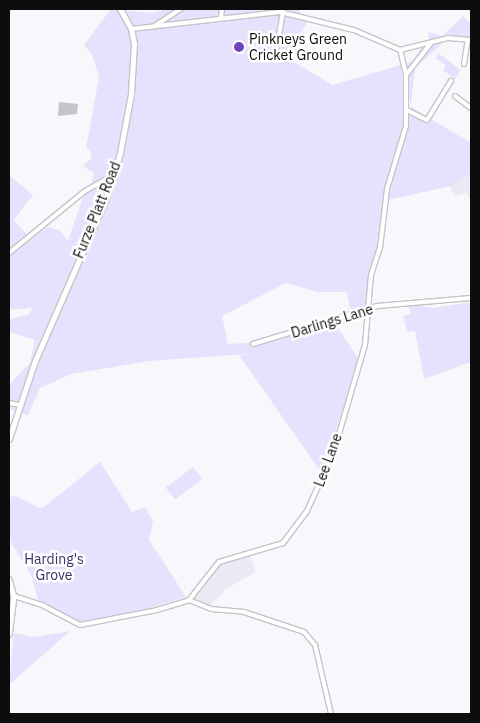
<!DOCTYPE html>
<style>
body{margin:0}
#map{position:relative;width:480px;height:723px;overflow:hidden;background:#f8f7fb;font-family:"IBM Plex Sans",sans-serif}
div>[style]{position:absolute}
.built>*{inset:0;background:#ebeaf4}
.green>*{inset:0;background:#e6e1fd;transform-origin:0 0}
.building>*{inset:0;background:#c5c4c8}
.roads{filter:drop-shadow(1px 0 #c5c4c8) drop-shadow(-1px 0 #c5c4c8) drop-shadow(0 1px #c5c4c8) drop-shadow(0 -1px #c5c4c8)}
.minor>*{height:4px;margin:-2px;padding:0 2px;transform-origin:2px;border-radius:2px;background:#fff}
.major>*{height:4.5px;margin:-2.25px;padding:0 2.25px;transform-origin:2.25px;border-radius:2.25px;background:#fff}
.dots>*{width:14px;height:14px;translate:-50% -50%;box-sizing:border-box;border:2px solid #fff;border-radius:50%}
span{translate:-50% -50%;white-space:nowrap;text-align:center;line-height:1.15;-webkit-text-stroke:5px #fff;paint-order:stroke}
.poi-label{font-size:14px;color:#0d0d0e}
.left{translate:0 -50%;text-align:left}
.street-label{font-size:14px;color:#0d0d0e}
.park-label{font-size:14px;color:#3e2d66}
.frame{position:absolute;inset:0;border:10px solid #0d0d0e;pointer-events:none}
</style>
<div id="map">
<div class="built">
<div style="clip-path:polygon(471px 174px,471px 201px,467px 193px,454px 196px,450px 186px)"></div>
<div style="clip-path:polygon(250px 555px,256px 572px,226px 589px,210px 606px,194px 603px,191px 599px,217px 565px)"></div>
</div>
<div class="green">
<div style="clip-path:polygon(evenodd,111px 9px,152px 13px,167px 9px,299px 9px,300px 14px,310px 18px,286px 57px,332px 85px,401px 65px,406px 98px,405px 125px,384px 202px,367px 314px,334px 322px,360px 361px,321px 472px,239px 355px,258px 353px,149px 361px,71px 374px,40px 388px,28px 415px,9px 409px,9px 385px,30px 363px,35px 340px,9px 332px,9px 319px,28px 315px,33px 308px,9px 310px,9px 255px,48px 227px,59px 230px,68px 241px,83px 197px,94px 187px,91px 185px,94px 173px,83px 166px,92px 158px,90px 150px,86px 148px,99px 77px,92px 54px,84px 45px,111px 9px,286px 283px,318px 292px,347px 292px,351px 313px,268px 341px,228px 344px,222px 316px,286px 283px)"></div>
<div style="clip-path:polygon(463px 16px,471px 23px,471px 43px,446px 40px,415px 68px,411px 107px,404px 65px,414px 60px,421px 48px,430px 45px,428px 32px,442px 36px)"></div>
<div style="clip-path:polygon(438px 53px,461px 70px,455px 79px,443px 70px,446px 65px,436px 59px)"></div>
<div style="clip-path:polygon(411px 107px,471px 143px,471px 174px,451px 186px,388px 200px)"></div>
<div style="clip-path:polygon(9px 175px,33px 195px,14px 220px,29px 237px,9px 250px)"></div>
<div style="clip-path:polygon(471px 302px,471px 362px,424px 379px,415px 331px,407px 332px,403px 316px,411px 314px,409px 304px,433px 308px)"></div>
<div style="clip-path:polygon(100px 462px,132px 512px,145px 507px,153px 521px,149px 540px,186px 597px,119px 617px,78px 622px,38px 601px,32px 577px,9px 539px,9px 500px,13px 495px,40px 508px,44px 507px)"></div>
<div style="left:193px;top:467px;width:15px;height:34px;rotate:53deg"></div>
<div style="clip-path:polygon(70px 631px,9px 685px,14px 633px,34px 637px)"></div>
</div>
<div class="building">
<div style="clip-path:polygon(59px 102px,78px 104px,77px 114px,58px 116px)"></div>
</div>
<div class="roads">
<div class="minor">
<div style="left:221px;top:17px;width:8px;rotate:-83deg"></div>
<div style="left:156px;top:25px;width:30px;rotate:-33deg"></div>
<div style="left:131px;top:29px;width:150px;rotate:-6.5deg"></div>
<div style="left:280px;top:12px;width:76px;rotate:13.7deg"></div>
<div style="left:354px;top:30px;width:50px;rotate:23.5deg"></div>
<div style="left:400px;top:50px;width:49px;rotate:-14deg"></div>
<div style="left:448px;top:38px;width:23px;rotate:5deg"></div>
<div style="left:276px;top:52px;width:41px;rotate:-80.1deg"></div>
<div style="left:464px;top:64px;width:24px;rotate:-81deg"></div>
<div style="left:406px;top:75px;width:39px;rotate:-52deg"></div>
<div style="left:455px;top:96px;width:20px;rotate:37deg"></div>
<div style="left:407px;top:110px;width:22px;rotate:27deg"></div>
<div style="left:427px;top:120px;width:46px;rotate:-58.4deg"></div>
<div style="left:9px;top:253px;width:98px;rotate:-39.2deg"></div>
<div style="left:85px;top:191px;width:33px;rotate:-29deg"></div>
<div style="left:253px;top:344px;width:130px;rotate:-17deg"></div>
<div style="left:377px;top:306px;width:94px;rotate:-4.9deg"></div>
<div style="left:9px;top:403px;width:10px;rotate:11deg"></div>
<div style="left:14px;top:596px;width:29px;rotate:18deg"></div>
<div style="left:42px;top:605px;width:43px;rotate:27.8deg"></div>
<div style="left:80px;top:625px;width:78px;rotate:-11deg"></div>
<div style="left:157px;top:610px;width:34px;rotate:-17deg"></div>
<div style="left:189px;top:600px;width:48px;rotate:-51.7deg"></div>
<div style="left:219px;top:562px;width:67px;rotate:-16.5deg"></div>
<div style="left:283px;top:543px;width:40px;rotate:-53deg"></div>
<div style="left:307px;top:511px;width:66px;rotate:-65.8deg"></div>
<div style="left:334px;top:451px;width:110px;rotate:-73.7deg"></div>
<div style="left:365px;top:345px;width:70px;rotate:-85.1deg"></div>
<div style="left:371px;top:275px;width:28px;rotate:-72deg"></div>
<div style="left:380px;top:248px;width:59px;rotate:-83.2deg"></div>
<div style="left:387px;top:189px;width:66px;rotate:-73.2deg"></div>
<div style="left:406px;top:126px;width:51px;rotate:-90deg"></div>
<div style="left:406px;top:75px;width:26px;rotate:-103deg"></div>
<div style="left:189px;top:600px;width:24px;rotate:22deg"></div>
<div style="left:211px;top:609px;width:33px;rotate:5deg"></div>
<div style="left:244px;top:612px;width:63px;rotate:18.4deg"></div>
<div style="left:304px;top:632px;width:17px;rotate:50deg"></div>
<div style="left:315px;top:645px;width:71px;rotate:76.9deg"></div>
</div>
<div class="major">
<div style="left:9px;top:439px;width:82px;rotate:-71.6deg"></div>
<div style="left:35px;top:361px;width:175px;rotate:-66.4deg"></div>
<div style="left:105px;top:201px;width:50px;rotate:-72.6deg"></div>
<div style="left:120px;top:153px;width:60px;rotate:-79.4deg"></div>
<div style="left:131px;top:94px;width:50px;rotate:-86.6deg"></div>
<div style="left:134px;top:44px;width:15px;rotate:-101deg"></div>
<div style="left:131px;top:29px;width:23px;rotate:-119deg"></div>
<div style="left:9px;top:579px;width:18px;rotate:74deg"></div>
<div style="left:14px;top:596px;width:38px;rotate:97deg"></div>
</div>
</div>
<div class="dots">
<div style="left:239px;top:47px;background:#6e45be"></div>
</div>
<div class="poi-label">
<span class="left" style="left:249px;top:47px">Pinkneys Green<br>Cricket Ground</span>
</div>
<div class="street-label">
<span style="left:97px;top:210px;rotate:-68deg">Furze Platt Road</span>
<span style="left:332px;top:321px;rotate:-17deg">Darlings Lane</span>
<span style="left:328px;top:460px;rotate:-70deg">Lee Lane</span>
</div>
<div class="park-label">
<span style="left:54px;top:567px">Harding's<br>Grove</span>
</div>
<div class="frame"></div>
</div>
